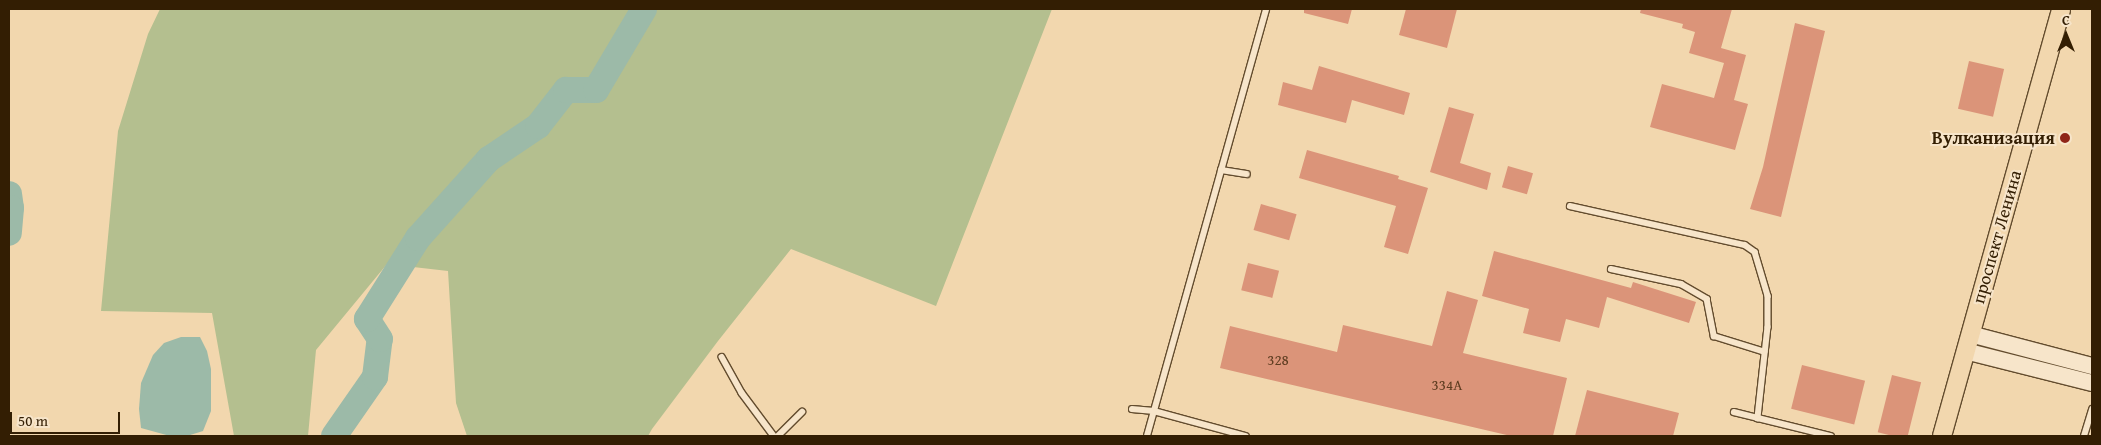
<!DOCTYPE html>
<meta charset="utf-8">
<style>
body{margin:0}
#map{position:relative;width:2101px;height:445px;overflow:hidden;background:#f2d7ae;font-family:"Gentium Book Plus",serif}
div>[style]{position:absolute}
.green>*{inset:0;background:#b4bf8f}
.water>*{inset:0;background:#9cbaa8}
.river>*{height:26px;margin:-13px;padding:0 13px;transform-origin:13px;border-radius:13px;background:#9cbaa8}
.building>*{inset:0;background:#db9479;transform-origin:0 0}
.roads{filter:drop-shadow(1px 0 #634c2e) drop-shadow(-1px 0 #634c2e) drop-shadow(0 1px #634c2e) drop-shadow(0 -1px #634c2e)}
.service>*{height:5.5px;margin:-2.75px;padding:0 2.75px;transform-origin:2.75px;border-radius:2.75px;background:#f7e5ca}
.secondary>*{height:16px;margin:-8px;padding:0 8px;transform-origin:8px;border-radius:8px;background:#f7e5ca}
.primary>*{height:18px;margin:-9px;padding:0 9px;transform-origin:9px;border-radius:9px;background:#f2d7ae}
.dots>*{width:14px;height:14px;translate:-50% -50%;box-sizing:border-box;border:2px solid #f7e5ca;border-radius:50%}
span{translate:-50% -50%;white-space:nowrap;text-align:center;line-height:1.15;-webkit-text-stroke:4px #f7e5ca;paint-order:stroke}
.number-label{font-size:15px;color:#5d3c20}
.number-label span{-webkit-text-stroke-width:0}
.poi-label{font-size:18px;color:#331e03;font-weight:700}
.right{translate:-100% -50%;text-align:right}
.street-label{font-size:18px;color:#331e03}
.frame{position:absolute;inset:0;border:10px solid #331e03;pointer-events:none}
.north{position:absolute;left:2041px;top:10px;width:50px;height:50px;-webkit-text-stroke:4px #f7e5ca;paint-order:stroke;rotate:0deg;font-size:14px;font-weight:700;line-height:20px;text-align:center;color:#331e03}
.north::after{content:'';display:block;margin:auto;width:18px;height:22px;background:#331e03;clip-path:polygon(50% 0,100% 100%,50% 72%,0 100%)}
.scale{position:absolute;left:10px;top:412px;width:110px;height:22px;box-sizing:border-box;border:2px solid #331e03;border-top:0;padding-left:6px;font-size:15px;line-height:18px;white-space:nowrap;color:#331e03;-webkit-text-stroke:4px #f7e5ca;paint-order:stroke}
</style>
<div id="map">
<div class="green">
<div style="clip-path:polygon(160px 9px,1052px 9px,936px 306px,791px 249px,718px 341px,652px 429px,648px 436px,467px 436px,456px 403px,448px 271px,387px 264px,316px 350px,308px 436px,234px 436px,212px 313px,101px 311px,118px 131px,148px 34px)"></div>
</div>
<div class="water">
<div style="clip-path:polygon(181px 337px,200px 337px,207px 351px,211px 369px,211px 411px,203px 431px,187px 436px,170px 436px,141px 428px,139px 409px,141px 383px,153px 355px,164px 343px)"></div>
</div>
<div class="river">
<div style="left:9px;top:194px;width:14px;rotate:82deg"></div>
<div style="left:11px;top:208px;width:25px;rotate:95deg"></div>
<div style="left:334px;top:436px;width:72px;rotate:-55.2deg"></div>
<div style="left:375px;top:377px;width:38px;rotate:-83deg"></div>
<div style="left:380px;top:339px;width:24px;rotate:-123deg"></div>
<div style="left:367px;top:319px;width:96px;rotate:-57.8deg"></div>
<div style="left:418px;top:238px;width:106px;rotate:-48.1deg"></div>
<div style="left:489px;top:159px;width:59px;rotate:-34deg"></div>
<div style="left:538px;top:126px;width:46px;rotate:-52.1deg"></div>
<div style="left:566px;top:90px;width:30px"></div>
<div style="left:596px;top:90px;width:94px;rotate:-59.3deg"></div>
</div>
<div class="building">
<div style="clip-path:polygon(1304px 9px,1352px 9px,1348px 24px,1304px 13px)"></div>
<div style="clip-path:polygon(1406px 9px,1457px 9px,1447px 48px,1399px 35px)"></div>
<div style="clip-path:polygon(1641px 9px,1732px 9px,1721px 48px,1746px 55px,1734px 100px,1748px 104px,1735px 150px,1650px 127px,1662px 84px,1714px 98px,1724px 63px,1689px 53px,1695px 32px,1682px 28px,1683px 24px,1640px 13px)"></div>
<div style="clip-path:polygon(1795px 23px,1825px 31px,1781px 217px,1750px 209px,1763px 167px)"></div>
<div style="left:1969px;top:61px;width:36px;height:49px;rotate:13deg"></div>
<div style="clip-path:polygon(1319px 66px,1410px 93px,1404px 115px,1352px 100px,1346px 123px,1278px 105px,1283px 82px,1312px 90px)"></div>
<div style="clip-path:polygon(1449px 107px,1474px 114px,1460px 163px,1491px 173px,1487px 190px,1430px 172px)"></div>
<div style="clip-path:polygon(1307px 150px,1399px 176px,1398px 179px,1428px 188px,1408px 254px,1384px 247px,1396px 206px,1299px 178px)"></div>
<div style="left:1508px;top:166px;width:26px;height:22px;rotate:16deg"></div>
<div style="left:1261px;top:204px;width:37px;height:27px;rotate:16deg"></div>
<div style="clip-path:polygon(1494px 251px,1631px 288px,1633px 282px,1696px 302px,1689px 323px,1607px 297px,1599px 328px,1566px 319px,1560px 342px,1523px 333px,1529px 309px,1482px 296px)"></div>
<div style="left:1248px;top:263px;width:32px;height:28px;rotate:14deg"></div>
<div style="clip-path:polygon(1447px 291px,1478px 300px,1463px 353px,1567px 378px,1553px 436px,1511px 436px,1220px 368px,1230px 326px,1337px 352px,1343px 325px,1432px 346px)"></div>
<div style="left:1802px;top:365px;width:65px;height:45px;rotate:14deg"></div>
<div style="left:1892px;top:375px;width:30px;height:59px;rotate:14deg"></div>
<div style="clip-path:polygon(1587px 390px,1679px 413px,1673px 436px,1575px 436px)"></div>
</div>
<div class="roads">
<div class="service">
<div style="left:1221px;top:170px;width:26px;rotate:9deg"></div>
<div style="left:1570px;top:206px;width:179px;rotate:12.6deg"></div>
<div style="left:1745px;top:245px;width:12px;rotate:35deg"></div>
<div style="left:1755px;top:252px;width:46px;rotate:73.5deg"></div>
<div style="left:1768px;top:296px;width:31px;rotate:90deg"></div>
<div style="left:1768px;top:327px;width:92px;rotate:96.3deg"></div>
<div style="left:1758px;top:418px;width:75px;rotate:13.9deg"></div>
<div style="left:1611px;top:269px;width:72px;rotate:12.1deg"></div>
<div style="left:1681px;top:284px;width:30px;rotate:30deg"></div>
<div style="left:1707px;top:299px;width:38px;rotate:79deg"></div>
<div style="left:1714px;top:336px;width:53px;rotate:17.4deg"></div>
<div style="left:722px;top:357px;width:41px;rotate:60.9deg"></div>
<div style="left:742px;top:393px;width:54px;rotate:53.3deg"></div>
<div style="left:1132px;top:409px;width:22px;rotate:5deg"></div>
<div style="left:1154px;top:411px;width:95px;rotate:15.2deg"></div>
<div style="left:1734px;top:412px;width:25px;rotate:14deg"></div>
<div style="left:778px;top:436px;width:34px;rotate:-45deg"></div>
<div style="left:1147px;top:436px;width:443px;rotate:-74.4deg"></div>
<div style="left:2084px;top:436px;width:28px;rotate:-73deg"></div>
</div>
<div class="secondary">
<div style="left:1970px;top:334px;width:126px;rotate:14.7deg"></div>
<div style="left:1965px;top:351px;width:131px;rotate:14.1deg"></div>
</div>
<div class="primary">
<div style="left:1942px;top:436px;width:443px;rotate:-74.4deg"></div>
</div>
</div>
<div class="dots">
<div style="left:2065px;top:138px;background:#8f2418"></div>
</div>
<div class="number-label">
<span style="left:1278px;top:360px">328</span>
<span style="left:1447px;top:385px">334А</span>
</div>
<div class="poi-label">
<span class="right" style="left:2055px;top:138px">Вулканизация</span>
</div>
<div class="street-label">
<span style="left:1997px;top:237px;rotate:-74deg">проспект Ленина</span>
</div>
<div class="frame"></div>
<div class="north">С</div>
<div class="scale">50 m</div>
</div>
